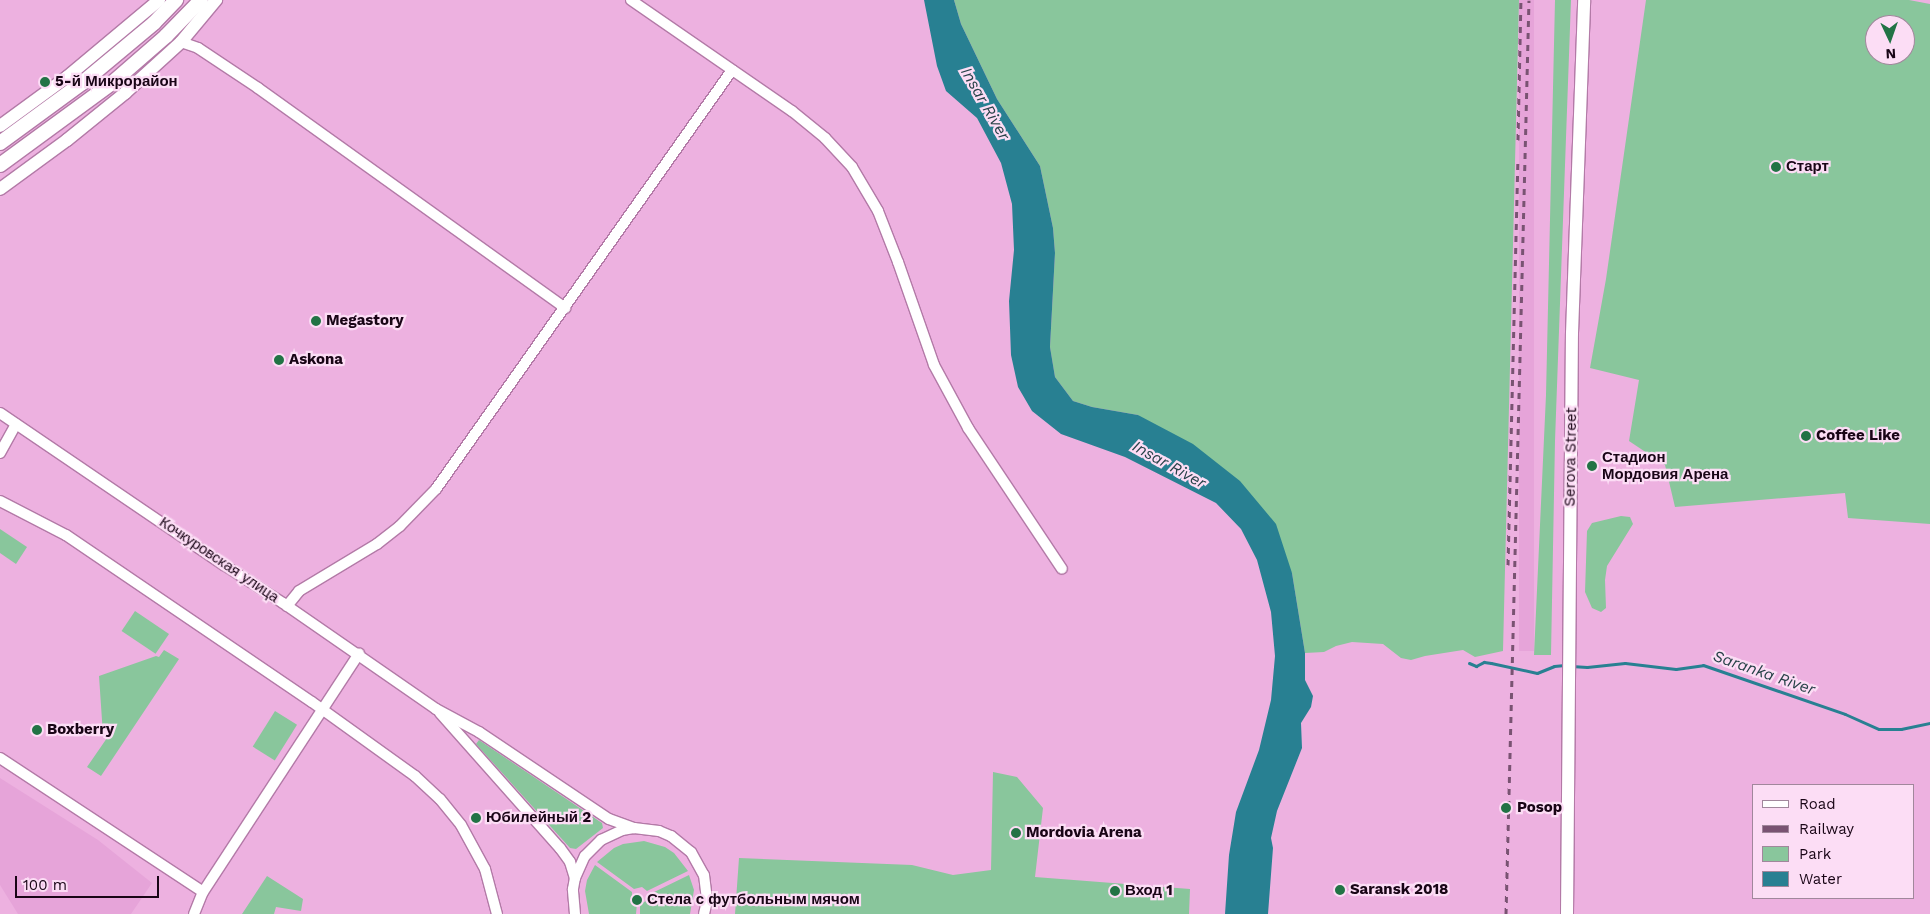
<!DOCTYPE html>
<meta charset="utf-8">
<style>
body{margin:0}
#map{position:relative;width:1930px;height:914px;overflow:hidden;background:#edb1e0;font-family:"Work Sans",sans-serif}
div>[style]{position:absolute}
.built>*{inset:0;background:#e6a4d9;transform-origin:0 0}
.green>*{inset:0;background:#89c69c;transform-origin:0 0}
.water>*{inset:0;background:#288092}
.stream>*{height:3px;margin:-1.5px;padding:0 1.5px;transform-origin:1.5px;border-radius:1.5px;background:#288092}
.roads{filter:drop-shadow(1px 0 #b37aa7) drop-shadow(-1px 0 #b37aa7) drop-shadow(0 1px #b37aa7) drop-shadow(0 -1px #b37aa7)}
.minor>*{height:10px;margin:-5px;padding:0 5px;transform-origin:5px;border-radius:5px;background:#fff}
.tertiary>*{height:12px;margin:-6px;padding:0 6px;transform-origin:6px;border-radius:6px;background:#fff}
.secondary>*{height:14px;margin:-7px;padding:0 7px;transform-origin:7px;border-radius:7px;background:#fff}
.rail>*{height:3px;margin-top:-1.5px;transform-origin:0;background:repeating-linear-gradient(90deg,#795372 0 6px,transparent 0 12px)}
.dots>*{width:14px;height:14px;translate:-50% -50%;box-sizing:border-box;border:2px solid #fcddf5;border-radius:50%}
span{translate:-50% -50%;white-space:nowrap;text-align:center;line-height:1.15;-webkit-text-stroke:4.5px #fcddf5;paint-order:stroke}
.poi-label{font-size:15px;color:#190516;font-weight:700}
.left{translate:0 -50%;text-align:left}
.street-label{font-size:15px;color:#190516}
.water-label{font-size:16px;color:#274248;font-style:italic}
.legend{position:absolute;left:1752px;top:784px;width:162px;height:115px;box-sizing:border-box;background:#fcddf5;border:1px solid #a1879c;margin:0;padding:6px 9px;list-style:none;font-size:15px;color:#190516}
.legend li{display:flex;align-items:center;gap:10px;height:25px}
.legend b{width:25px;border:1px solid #a1879c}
.north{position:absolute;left:1865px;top:15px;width:50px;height:50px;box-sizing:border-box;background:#fcddf5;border:1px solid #a1879c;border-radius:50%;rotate:177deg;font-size:14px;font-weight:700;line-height:20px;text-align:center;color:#190516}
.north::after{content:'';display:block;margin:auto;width:18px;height:22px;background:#227345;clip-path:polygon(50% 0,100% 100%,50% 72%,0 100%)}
.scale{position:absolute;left:15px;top:876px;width:144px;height:22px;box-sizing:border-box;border:2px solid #190516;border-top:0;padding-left:6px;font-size:15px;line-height:18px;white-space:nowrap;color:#190516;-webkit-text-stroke:4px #fcddf5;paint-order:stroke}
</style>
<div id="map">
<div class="built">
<div style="left:1519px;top:0;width:15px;height:651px"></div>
<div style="clip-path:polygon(0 778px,98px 840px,152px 883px,131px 914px,18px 914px,0 885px)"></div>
</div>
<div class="green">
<div style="clip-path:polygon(954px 0,1519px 0,1503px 651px,1475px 657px,1463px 650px,1425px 656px,1411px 660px,1401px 658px,1383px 644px,1352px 642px,1336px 646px,1324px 652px,1305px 653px,1292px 573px,1138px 415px,1092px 407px,1073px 401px,1055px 377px,1050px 347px,1055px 253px,1053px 228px,1040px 166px,997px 99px,961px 24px)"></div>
<div style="clip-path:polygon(1555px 0,1571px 0,1555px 441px,1551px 655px,1534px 655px,1546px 395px)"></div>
<div style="clip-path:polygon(evenodd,1646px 0,1909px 0,1930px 4px,1930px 524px,1848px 518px,1845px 493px,1675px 507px,1665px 465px,1629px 441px,1639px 380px,1590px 368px,1606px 279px,1646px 0,1875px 25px,1905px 25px,1905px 55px,1875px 55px,1875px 25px)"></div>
<div style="clip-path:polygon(1621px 516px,1630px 517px,1633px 524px,1607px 566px,1605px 580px,1606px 608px,1601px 612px,1592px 608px,1585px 592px,1587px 531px,1592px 523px)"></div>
<div style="clip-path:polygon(0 529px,27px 547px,16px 564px,0 553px)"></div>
<div style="left:135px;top:611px;width:41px;height:24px;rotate:34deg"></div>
<div style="clip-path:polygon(164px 650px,179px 659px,101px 776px,87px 767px,107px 738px,103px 735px,99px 676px,156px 656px,159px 657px)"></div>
<div style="left:275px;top:711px;width:26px;height:42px;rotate:32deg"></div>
<div style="clip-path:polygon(479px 740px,602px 823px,603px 828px,576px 849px,570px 848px,476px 744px)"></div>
<div style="clip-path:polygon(993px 772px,1017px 777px,1043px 808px,1035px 877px,1190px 889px,1189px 914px,735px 914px,739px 858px,912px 865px,953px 875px,991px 870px)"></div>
<div style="clip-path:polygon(644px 841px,665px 847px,674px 853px,688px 871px,647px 891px,642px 887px,634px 889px,597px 862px,614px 848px,623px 844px)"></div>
<div style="clip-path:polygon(595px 865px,632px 892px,632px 900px,637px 903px,636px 914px,589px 914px,585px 891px,587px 880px)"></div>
<div style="clip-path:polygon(689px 875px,694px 890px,690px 914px,640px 914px,640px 904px,646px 901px,648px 895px)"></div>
<div style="clip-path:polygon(267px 876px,303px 899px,301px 911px,276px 907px,274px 914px,242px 914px)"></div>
</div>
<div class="water">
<div style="clip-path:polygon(924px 0,954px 0,961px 24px,997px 99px,1040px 166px,1053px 228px,1055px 253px,1050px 347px,1055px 377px,1073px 401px,1092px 407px,1138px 415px,1193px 444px,1240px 481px,1276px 524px,1292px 573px,1305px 653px,1305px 680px,1313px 696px,1311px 707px,1301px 723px,1302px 748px,1277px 811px,1271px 838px,1273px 848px,1268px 914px,1225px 914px,1229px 855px,1236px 812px,1259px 750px,1271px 700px,1275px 656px,1271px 612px,1257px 560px,1241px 529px,1216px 503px,1125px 457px,1061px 434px,1032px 411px,1018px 387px,1011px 355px,1009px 301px,1014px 250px,1012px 204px,1001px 163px,977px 118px,946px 91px,937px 66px)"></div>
</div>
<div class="stream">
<div style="left:1469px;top:663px;width:8px;rotate:23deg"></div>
<div style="left:1476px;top:666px;width:9px;rotate:-27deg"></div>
<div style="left:1484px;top:662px;width:7px;rotate:8deg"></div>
<div style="left:1491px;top:663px;width:47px;rotate:12.3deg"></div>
<div style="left:1537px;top:673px;width:18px;rotate:-22deg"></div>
<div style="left:1554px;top:666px;width:11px;rotate:-5deg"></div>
<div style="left:1571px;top:666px;width:16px;rotate:4deg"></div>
<div style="left:1587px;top:667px;width:38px;rotate:-6deg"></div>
<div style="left:1625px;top:663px;width:51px;rotate:6.7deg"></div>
<div style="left:1676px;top:669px;width:27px;rotate:-8deg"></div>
<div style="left:1703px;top:665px;width:150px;rotate:19deg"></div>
<div style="left:1845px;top:714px;width:37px;rotate:24deg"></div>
<div style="left:1879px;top:729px;width:22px"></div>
<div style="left:1901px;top:729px;width:30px;rotate:-12deg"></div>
</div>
<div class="roads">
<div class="minor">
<div style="left:631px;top:0;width:196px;rotate:34.6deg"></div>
<div style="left:792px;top:111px;width:43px;rotate:39.3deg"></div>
<div style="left:825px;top:138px;width:40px;rotate:47deg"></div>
<div style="left:852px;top:167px;width:51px;rotate:59.4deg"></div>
<div style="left:878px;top:211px;width:55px;rotate:68.6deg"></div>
<div style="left:898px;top:262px;width:109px;rotate:70.7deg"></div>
<div style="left:934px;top:365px;width:72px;rotate:61.6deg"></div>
<div style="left:968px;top:428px;width:169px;rotate:56.3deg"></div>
<div style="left:181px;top:42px;width:18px;rotate:19deg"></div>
<div style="left:198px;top:48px;width:72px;rotate:33.7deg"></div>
<div style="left:258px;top:88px;width:378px;rotate:35.6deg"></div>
<div style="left:0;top:413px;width:271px;rotate:34.2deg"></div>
<div style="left:224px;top:565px;width:70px;rotate:32.8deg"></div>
<div style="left:283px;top:603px;width:186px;rotate:34.7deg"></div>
<div style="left:436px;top:709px;width:49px;rotate:28.1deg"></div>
<div style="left:479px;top:732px;width:156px;rotate:33.8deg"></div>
<div style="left:609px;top:819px;width:27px;rotate:20deg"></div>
<div style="left:0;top:453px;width:33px;rotate:-61deg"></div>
<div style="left:0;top:501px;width:74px;rotate:27.3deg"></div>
<div style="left:66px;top:535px;width:297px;rotate:34.2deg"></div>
<div style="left:312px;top:702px;width:127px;rotate:35.7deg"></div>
<div style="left:415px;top:776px;width:34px;rotate:43deg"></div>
<div style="left:440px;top:799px;width:33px;rotate:51deg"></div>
<div style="left:461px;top:825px;width:50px;rotate:61.4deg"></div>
<div style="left:485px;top:869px;width:47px;rotate:75.1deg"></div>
<div style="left:287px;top:606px;width:19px;rotate:-51deg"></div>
<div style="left:299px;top:591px;width:91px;rotate:-31.1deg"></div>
<div style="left:377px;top:544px;width:29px;rotate:-38deg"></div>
<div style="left:400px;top:526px;width:52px;rotate:-45.8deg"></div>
<div style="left:436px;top:489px;width:513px;rotate:-54.76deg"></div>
<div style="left:440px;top:713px;width:181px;rotate:48.4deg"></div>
<div style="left:560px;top:848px;width:17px;rotate:54deg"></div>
<div style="left:570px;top:862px;width:17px;rotate:73deg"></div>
<div style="left:0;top:758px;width:243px;rotate:33.4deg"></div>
<div style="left:194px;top:914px;width:24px;rotate:-68deg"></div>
<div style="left:203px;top:892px;width:285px;rotate:-56.8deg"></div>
<div style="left:575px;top:914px;width:25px;rotate:-95deg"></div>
<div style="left:573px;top:889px;width:11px;rotate:-80deg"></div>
<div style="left:575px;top:878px;width:24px;rotate:-66deg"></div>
<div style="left:585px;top:856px;width:23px;rotate:-45deg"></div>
<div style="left:601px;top:840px;width:23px;rotate:-25deg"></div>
<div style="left:622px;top:830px;width:12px;rotate:-9deg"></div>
<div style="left:634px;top:828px;width:25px;rotate:7deg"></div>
<div style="left:659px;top:831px;width:13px;rotate:23deg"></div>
<div style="left:671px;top:836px;width:26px;rotate:39deg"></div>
<div style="left:691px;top:852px;width:26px;rotate:61deg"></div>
<div style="left:704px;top:875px;width:26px;rotate:83deg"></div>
<div style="left:707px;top:901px;width:13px;rotate:103deg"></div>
</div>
<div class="tertiary">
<div style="left:0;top:126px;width:83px;rotate:-36.2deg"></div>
<div style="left:67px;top:77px;width:120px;rotate:-39.9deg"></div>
<div style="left:0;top:189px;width:83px;rotate:-36.2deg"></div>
<div style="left:67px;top:140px;width:75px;rotate:-39deg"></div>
<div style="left:125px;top:93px;width:76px;rotate:-42.3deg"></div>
<div style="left:181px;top:42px;width:55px;rotate:-50.2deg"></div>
<div style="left:1567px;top:914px;width:581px;rotate:-89.51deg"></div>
<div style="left:1572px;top:333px;width:333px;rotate:-87.9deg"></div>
</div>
<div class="secondary">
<div style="left:0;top:143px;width:102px;rotate:-36.2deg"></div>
<div style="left:82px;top:83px;width:94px;rotate:-39.8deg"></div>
<div style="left:154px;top:23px;width:32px;rotate:-46deg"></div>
<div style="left:0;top:165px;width:139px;rotate:-36.2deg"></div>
<div style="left:112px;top:83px;width:72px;rotate:-41deg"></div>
<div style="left:166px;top:36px;width:50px;rotate:-45.8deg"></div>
</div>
</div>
<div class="rail">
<div style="left:1518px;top:140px;width:140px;rotate:-88.8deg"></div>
<div style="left:1508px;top:565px;width:405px;rotate:-88.6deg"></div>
<div style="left:1506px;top:914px;width:914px;rotate:-88.56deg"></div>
</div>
<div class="dots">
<div style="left:45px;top:82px;background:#227345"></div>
<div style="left:1776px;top:167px;background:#227345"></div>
<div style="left:316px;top:321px;background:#227345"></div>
<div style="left:279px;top:360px;background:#227345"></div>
<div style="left:1806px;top:436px;background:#227345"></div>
<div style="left:1592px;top:466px;background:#227345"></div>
<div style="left:37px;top:730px;background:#227345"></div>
<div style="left:1506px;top:808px;background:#227345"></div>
<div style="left:476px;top:818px;background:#227345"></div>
<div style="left:1016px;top:833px;background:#227345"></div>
<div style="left:1340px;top:890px;background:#227345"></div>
<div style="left:1115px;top:891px;background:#227345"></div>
<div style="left:637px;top:900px;background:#227345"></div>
</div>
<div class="poi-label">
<span class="left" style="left:55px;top:82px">5-й Микрорайон</span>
<span class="left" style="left:1786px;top:167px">Старт</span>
<span class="left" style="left:326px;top:321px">Megastory</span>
<span class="left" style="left:289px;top:360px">Askona</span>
<span class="left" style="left:1816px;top:436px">Coffee Like</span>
<span class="left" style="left:1602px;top:466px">Стадион<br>Мордовия Арена</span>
<span class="left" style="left:47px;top:730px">Boxberry</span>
<span class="left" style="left:1517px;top:808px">Posop</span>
<span class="left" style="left:486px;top:818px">Юбилейный 2</span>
<span class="left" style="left:1026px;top:833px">Mordovia Arena</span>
<span class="left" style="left:1350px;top:890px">Saransk 2018</span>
<span class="left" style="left:1125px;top:891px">Вход 1</span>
<span class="left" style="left:647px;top:900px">Стела с футбольным мячом</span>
</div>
<div class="street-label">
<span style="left:1571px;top:457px;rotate:-89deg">Serova Street</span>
<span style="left:219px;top:560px;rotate:34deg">Кочкуровская улица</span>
</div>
<div class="water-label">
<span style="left:985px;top:104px;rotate:60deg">Insar River</span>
<span style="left:1169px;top:465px;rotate:29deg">Insar River</span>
<span style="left:1764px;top:673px;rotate:19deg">Saranka River</span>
</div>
<ul class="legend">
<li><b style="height:6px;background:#fff"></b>Road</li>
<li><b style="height:6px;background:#795372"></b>Railway</li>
<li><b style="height:14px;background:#89c69c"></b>Park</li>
<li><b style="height:14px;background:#288092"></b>Water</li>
</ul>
<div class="north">N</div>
<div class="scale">100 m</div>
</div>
